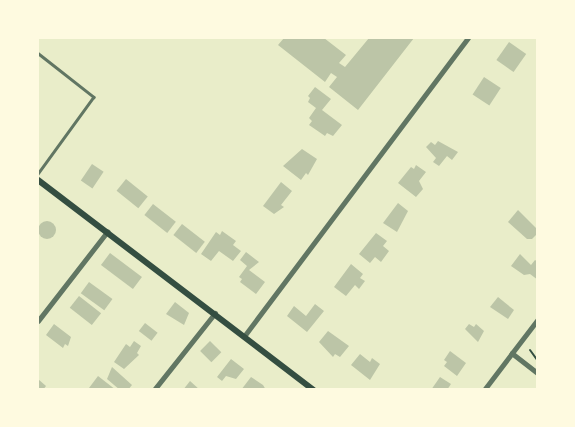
<!DOCTYPE html>
<style>
body{margin:0}
#map{position:relative;width:575px;height:427px;overflow:hidden;background:#e9edc9;font-family:"Exo 2",sans-serif}
div>[style]{position:absolute}
.building>*{inset:0;background:#bcc5a7;transform-origin:0 0}
.round{border-radius:50%}
.path>*{height:2px;margin:-1px;padding:0 1px;transform-origin:1px;border-radius:1px;background:#344e41}
.service>*{height:2.5px;margin:-1.25px;padding:0 1.25px;transform-origin:1.25px;border-radius:1.25px;background:#617663}
.minor>*{height:4.5px;margin:-2.25px;padding:0 2.25px;transform-origin:2.25px;border-radius:2.25px;background:#617663}
.secondary>*{height:6px;margin:-3px;padding:0 3px;transform-origin:3px;border-radius:3px;background:#344e41}
span{translate:-50% -50%;white-space:nowrap;text-align:center;line-height:1.15;-webkit-text-stroke:5px #fefae0;paint-order:stroke}
.frame{position:absolute;inset:0;border:39px solid #fefae0;pointer-events:none}
</style>
<div id="map">
<div class="building">
<div style="clip-path:polygon(284px 38px,324px 38px,346px 55px,339px 63px,345px 67px,369px 38px,414px 38px,358px 110px,329px 87px,337px 77px,331px 73px,325px 82px,278px 45px)"></div>
<div style="left:509px;top:42px;width:21px;height:22px;rotate:35deg"></div>
<div style="left:484px;top:77px;width:20px;height:21px;rotate:33deg"></div>
<div style="clip-path:polygon(315px 87px,331px 99px,322px 110px,342px 125px,333px 136px,327px 133px,325px 136px,309px 125px,312px 121px,309px 118px,316px 108px,308px 102px,310px 98px,308px 96px)"></div>
<div style="clip-path:polygon(438px 141px,458px 152px,452px 160px,447px 156px,439px 166px,433px 162px,436px 158px,426px 147px,431px 142px,435px 145px)"></div>
<div style="clip-path:polygon(302px 149px,317px 159px,308px 175px,306px 173px,301px 180px,283px 166px)"></div>
<div style="left:92px;top:164px;width:14px;height:20px;rotate:34deg"></div>
<div style="clip-path:polygon(416px 165px,426px 172px,419px 181px,423px 189px,416px 197px,398px 183px,411px 167px,414px 169px)"></div>
<div style="left:126px;top:179px;width:28px;height:15px;rotate:39deg"></div>
<div style="clip-path:polygon(281px 182px,292px 191px,281px 205px,284px 207px,274px 214px,263px 206px)"></div>
<div style="clip-path:polygon(398px 203px,408px 211px,397px 232px,383px 223px)"></div>
<div style="left:153px;top:204px;width:29px;height:14px;rotate:38deg"></div>
<div style="clip-path:polygon(518px 210px,536px 228px,538px 233px,532px 239px,527px 239px,508px 222px)"></div>
<div class="round" style="left:38px;top:221px;width:18px;height:18px"></div>
<div style="left:182px;top:224px;width:29px;height:14px;rotate:38deg"></div>
<div style="clip-path:polygon(222px 231px,236px 241px,233px 245px,241px 251px,233px 261px,219px 251px,211px 261px,201px 254px,216px 232px,220px 235px)"></div>
<div style="clip-path:polygon(376px 233px,387px 241px,383px 246px,389px 251px,381px 262px,375px 257px,370px 263px,359px 254px)"></div>
<div style="clip-path:polygon(246px 252px,259px 262px,249px 270px,265px 282px,256px 294px,240px 282px,242px 279px,239px 277px,247px 266px,240px 260px)"></div>
<div style="left:110px;top:253px;width:40px;height:15px;rotate:37deg"></div>
<div style="clip-path:polygon(520px 254px,531px 265px,535px 260px,538px 262px,538px 280px,530px 274px,524px 275px,511px 266px)"></div>
<div style="clip-path:polygon(351px 264px,363px 274px,360px 278px,365px 281px,359px 289px,355px 285px,346px 296px,334px 287px)"></div>
<div style="left:89px;top:282px;width:29px;height:14px;rotate:36deg"></div>
<div style="left:79px;top:296px;width:28px;height:15px;rotate:38deg"></div>
<div style="clip-path:polygon(498px 297px,514px 310px,508px 319px,490px 307px)"></div>
<div style="clip-path:polygon(175px 302px,189px 313px,184px 325px,166px 314px)"></div>
<div style="clip-path:polygon(315px 304px,324px 311px,307px 332px,287px 316px,294px 306px,306px 316px)"></div>
<div style="left:145px;top:323px;width:16px;height:10px;rotate:38deg"></div>
<div style="clip-path:polygon(54px 324px,71px 337px,68px 346px,65px 344px,63px 348px,46px 335px)"></div>
<div style="clip-path:polygon(469px 324px,474px 327px,476px 324px,484px 331px,478px 342px,465px 329px)"></div>
<div style="clip-path:polygon(328px 331px,349px 346px,340px 357px,335px 354px,333px 357px,319px 342px)"></div>
<div style="clip-path:polygon(134px 341px,141px 346px,137px 353px,139px 355px,124px 369px,114px 362px,126px 344px,130px 347px)"></div>
<div style="left:210px;top:341px;width:16px;height:14px;rotate:45deg"></div>
<div style="clip-path:polygon(450px 351px,466px 363px,457px 376px,444px 366px,447px 362px,444px 360px)"></div>
<div style="clip-path:polygon(360px 354px,370px 362px,372px 358px,380px 364px,370px 380px,351px 365px)"></div>
<div style="clip-path:polygon(231px 359px,244px 369px,236px 379px,226px 376px,222px 381px,217px 377px)"></div>
<div style="clip-path:polygon(112px 367px,132px 385px,128px 390px,120px 390px,107px 379px)"></div>
<div style="clip-path:polygon(98px 376px,116px 390px,91px 390px,89px 388px)"></div>
<div style="clip-path:polygon(251px 377px,263px 385px,266px 390px,241px 390px)"></div>
<div style="clip-path:polygon(440px 377px,451px 384px,447px 390px,431px 390px)"></div>
<div style="clip-path:polygon(38px 379px,46px 386px,43px 390px,38px 390px)"></div>
<div style="clip-path:polygon(190px 381px,200px 390px,183px 390px)"></div>
</div>
<div class="path">
<div style="left:530px;top:350px;width:14px;rotate:54deg"></div>
</div>
<div class="service">
<div style="left:38px;top:53px;width:71px;rotate:38.2deg"></div>
<div style="left:94px;top:97px;width:95px;rotate:126deg"></div>
</div>
<div class="minor">
<div style="left:38px;top:321px;width:113px;rotate:-52.2deg"></div>
<div style="left:245px;top:335px;width:371px;rotate:-53.1deg"></div>
<div style="left:512px;top:353px;width:33px;rotate:38deg"></div>
<div style="left:154px;top:390px;width:98px;rotate:-51.6deg"></div>
<div style="left:484px;top:390px;width:89px;rotate:-52.7deg"></div>
</div>
<div class="secondary">
<div style="left:38px;top:180px;width:347px;rotate:37.3deg"></div>
</div>
<div class="frame"></div>
</div>
